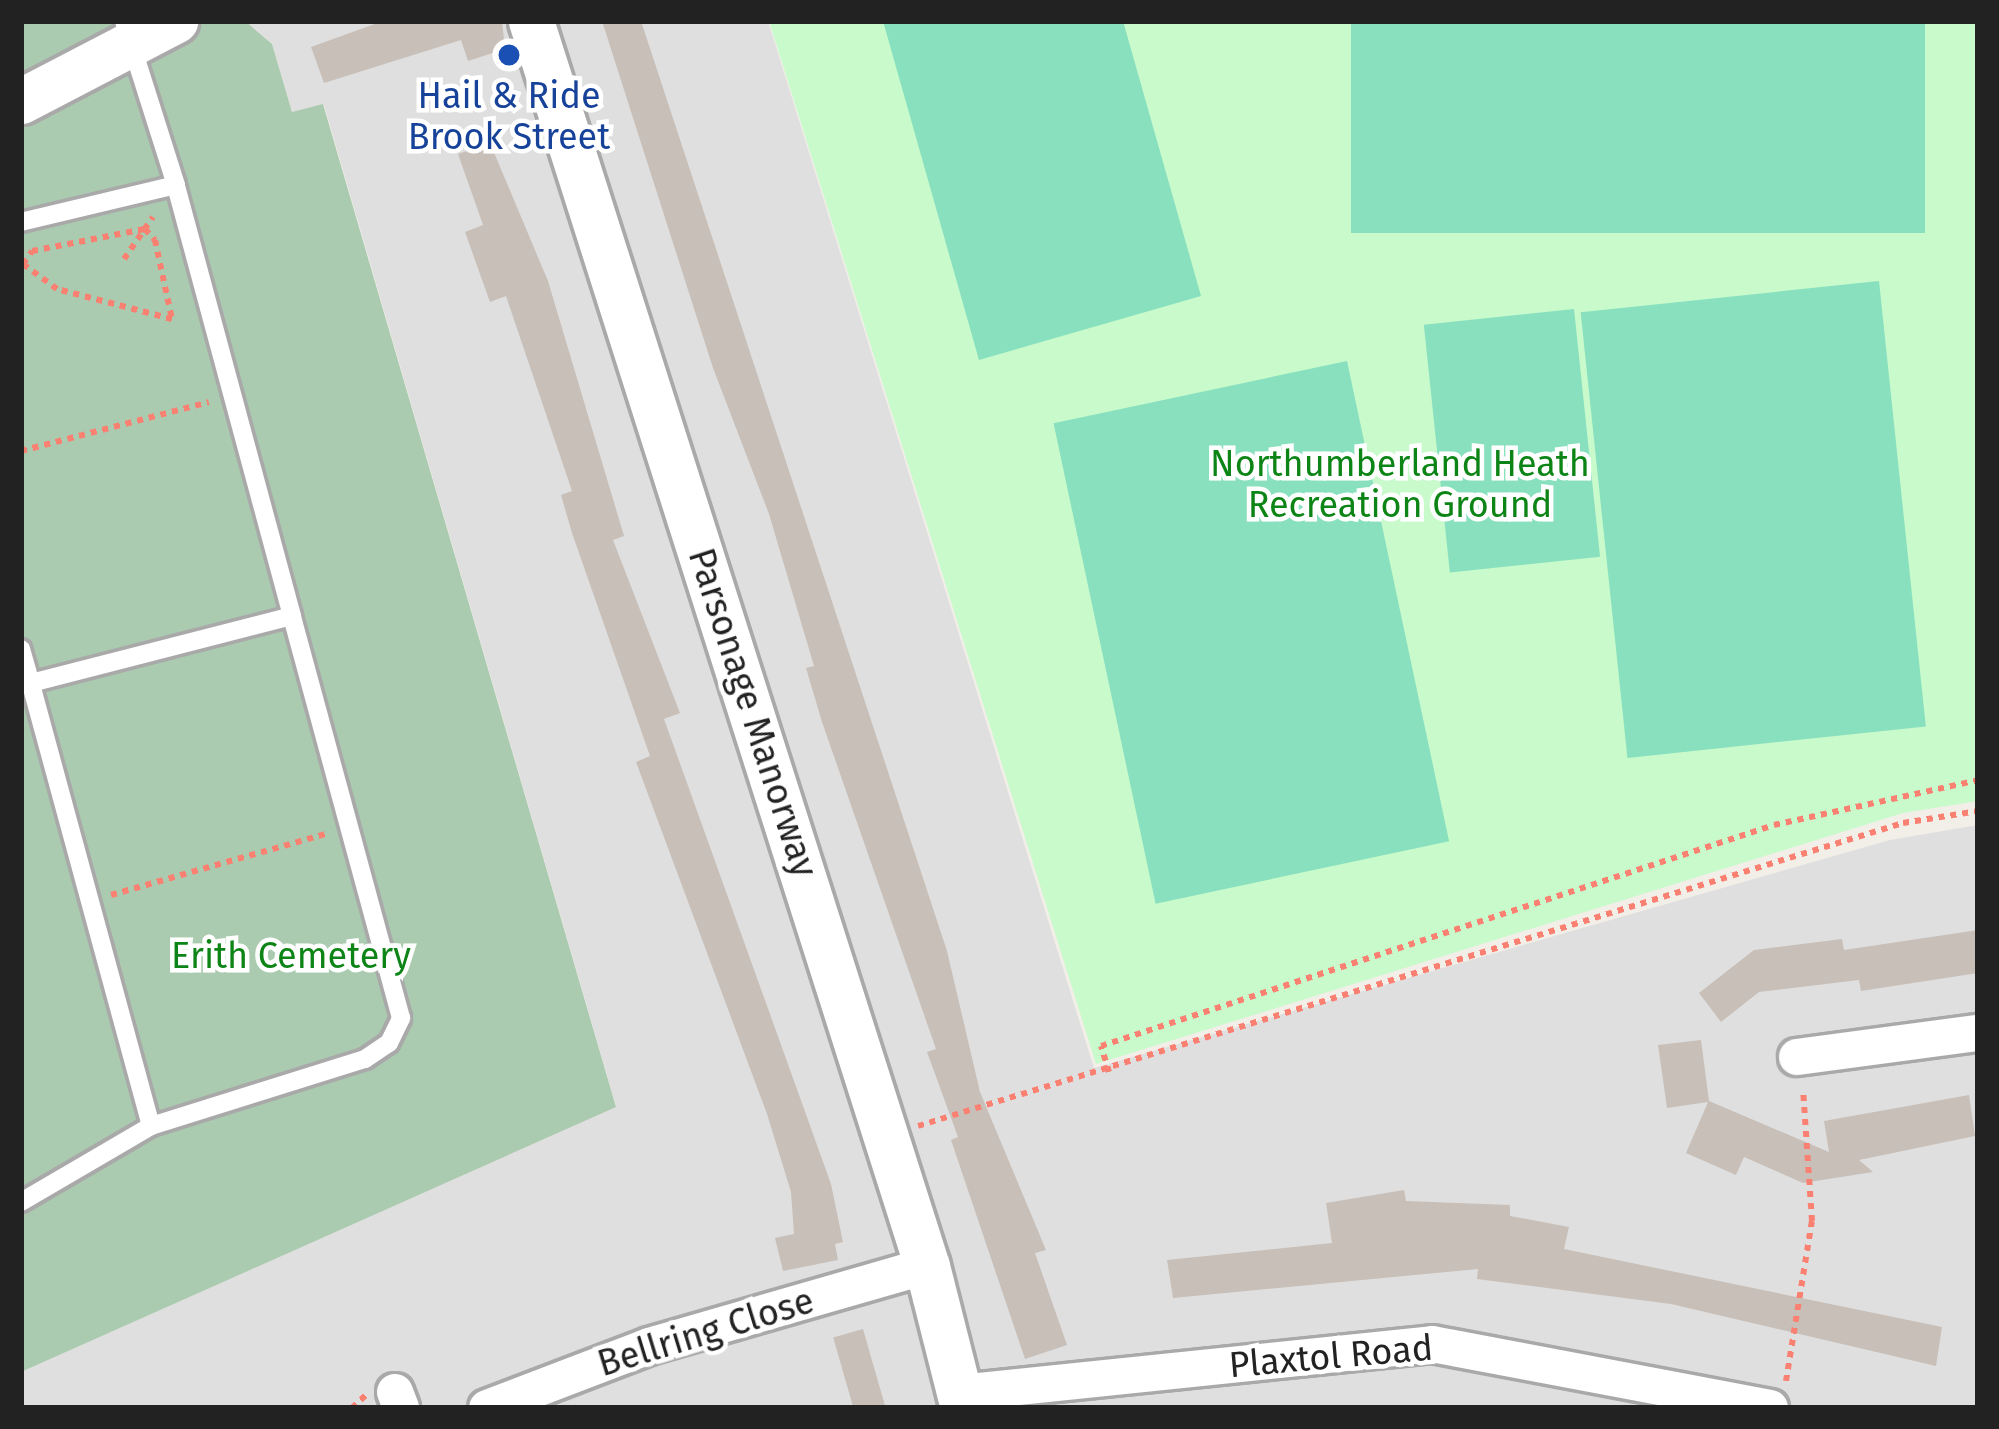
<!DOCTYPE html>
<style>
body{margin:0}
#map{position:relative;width:1999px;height:1429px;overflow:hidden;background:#f2efe9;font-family:"Fira Sans",sans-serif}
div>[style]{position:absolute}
.residential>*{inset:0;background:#e0dfdf}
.cemetery>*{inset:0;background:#aacbaf}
.park>*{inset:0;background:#c8facc}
.pitch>*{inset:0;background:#88e0be;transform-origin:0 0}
.building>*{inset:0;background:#c7bfb8;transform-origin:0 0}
.path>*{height:6px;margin-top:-3px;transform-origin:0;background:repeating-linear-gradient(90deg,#fa8072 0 6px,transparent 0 12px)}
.roads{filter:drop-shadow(3px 0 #a9a9a9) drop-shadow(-3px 0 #a9a9a9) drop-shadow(0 3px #a9a9a9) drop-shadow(0 -3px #a9a9a9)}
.service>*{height:18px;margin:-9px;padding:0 9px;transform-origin:9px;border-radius:9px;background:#fff}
.minor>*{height:36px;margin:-18px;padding:0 18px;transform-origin:18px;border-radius:18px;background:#fff}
.tertiary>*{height:45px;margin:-22.5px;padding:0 22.5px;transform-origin:22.5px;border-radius:22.5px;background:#fff}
.dots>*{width:33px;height:33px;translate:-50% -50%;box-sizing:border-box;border:6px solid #fff;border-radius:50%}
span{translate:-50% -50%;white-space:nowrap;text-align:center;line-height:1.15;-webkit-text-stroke:9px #fff;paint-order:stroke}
.transit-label{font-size:36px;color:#164399}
.park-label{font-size:36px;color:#0c8416}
.street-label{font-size:36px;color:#222}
.frame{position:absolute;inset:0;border:24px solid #222;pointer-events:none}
</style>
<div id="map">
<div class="residential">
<div style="clip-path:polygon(245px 21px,768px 21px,1094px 1068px,1890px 840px,1978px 825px,1978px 1408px,21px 1408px,21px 1372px,616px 1106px,324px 105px,292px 112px,272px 44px)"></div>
</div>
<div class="cemetery">
<div style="clip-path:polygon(21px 21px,245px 21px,272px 44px,292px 112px,323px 104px,616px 1107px,21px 1372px)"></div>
</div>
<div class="park">
<div style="clip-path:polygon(769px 21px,1978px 21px,1978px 801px,1903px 813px,1096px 1064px)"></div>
</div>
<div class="pitch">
<div style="clip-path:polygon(883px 21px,1123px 21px,1201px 296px,979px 360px)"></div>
<div style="left:1351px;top:21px;width:574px;height:212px"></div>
<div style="left:1879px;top:281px;width:448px;height:300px;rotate:84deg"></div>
<div style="left:1574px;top:309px;width:249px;height:151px;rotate:84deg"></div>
<div style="left:1347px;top:361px;width:491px;height:300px;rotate:78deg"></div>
</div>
<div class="building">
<div style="clip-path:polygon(383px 21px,502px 21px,505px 49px,468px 61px,461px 40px,324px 83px,311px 47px)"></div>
<div style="clip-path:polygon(602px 21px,641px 21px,947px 951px,980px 1092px,1046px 1250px,1035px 1253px,1067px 1345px,1025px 1359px,951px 1140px,958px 1137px,927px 1052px,936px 1049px,822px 722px,806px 668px,814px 666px,769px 514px,713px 368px)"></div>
<div style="clip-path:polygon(490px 143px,548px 281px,624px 536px,613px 540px,680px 713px,664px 719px,831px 1184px,843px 1242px,835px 1244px,838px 1260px,783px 1271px,775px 1238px,794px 1234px,791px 1192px,767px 1114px,636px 762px,650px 756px,572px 533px,561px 495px,572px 491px,506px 296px,490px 302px,465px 232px,483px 225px,458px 154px)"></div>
<div style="clip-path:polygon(1978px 930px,1978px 973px,1861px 991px,1859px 980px,1759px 992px,1721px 1022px,1699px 993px,1754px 950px,1842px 939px,1844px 950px)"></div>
<div style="clip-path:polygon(1701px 1040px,1709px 1101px,1829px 1152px,1824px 1121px,1969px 1095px,1975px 1136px,1859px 1160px,1873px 1172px,1803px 1183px,1744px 1157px,1736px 1175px,1686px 1153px,1708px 1102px,1667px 1108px,1658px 1045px)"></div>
<div style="clip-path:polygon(1404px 1190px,1406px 1201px,1510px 1205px,1510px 1216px,1569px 1227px,1564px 1249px,1942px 1327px,1936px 1366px,1671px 1304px,1477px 1279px,1478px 1269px,1173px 1298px,1167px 1260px,1332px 1243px,1326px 1203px)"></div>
<div style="left:863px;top:1329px;width:82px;height:31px;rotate:74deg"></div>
</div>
<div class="path">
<div style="left:145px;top:229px;width:15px;rotate:48deg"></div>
<div style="left:155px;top:240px;width:81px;rotate:77.9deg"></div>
<div style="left:172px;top:319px;width:119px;rotate:-165.4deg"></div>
<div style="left:57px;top:289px;width:42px;rotate:-143.7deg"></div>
<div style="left:23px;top:264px;width:16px;rotate:-55deg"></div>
<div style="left:32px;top:251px;width:115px;rotate:-11deg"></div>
<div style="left:124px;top:259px;width:51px;rotate:-55.4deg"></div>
<div style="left:21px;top:451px;width:194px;rotate:-14.6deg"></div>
<div style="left:111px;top:895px;width:227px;rotate:-15.9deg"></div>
<div style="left:1109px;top:1072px;width:27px;rotate:-107deg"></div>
<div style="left:1101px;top:1046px;width:708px;rotate:-18.18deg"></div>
<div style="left:1774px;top:825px;width:209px;rotate:-12.4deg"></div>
<div style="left:918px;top:1126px;width:1031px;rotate:-17.1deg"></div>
<div style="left:1903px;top:823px;width:76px;rotate:-9.1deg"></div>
<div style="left:1786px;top:1381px;width:162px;rotate:-80.8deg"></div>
<div style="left:1812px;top:1221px;width:131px;rotate:-93.9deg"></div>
<div style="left:352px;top:1408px;width:19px;rotate:-43deg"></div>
</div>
<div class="roads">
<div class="service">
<div style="left:21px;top:222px;width:159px;rotate:-13.4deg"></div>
<div style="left:176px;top:185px;width:172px;rotate:-107.6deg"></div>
<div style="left:21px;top:649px;width:35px;rotate:74deg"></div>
<div style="left:31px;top:683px;width:10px;rotate:169deg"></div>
<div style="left:151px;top:1126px;width:459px;rotate:-105.2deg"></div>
<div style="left:31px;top:683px;width:269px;rotate:-14.4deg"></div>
<div style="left:292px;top:616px;width:446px;rotate:-105.1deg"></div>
<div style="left:21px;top:1202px;width:151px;rotate:-30.3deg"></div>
<div style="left:151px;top:1126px;width:224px;rotate:-17.4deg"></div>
<div style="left:365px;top:1059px;width:29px;rotate:-34deg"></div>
<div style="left:389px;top:1043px;width:28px;rotate:-64deg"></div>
<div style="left:401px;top:1018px;width:417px;rotate:-105.2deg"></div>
</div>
<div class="minor">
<div style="left:1797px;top:1057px;width:183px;rotate:-7.6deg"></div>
<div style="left:395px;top:1392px;width:17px;rotate:69deg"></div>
<div style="left:960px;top:1393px;width:475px;rotate:-5.9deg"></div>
<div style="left:1432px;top:1344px;width:344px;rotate:10.7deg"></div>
<div style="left:487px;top:1408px;width:173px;rotate:-20.9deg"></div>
<div style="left:649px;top:1346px;width:289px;rotate:-16.1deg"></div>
</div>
<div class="tertiary">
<div style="left:531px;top:21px;width:1306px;rotate:72.36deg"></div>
<div style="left:927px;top:1266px;width:146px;rotate:75.8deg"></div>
<div style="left:21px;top:101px;width:174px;rotate:-27.5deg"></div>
</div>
</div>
<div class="dots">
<div style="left:509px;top:55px;background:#1a4fb4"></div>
</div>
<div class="transit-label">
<span style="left:509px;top:117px">Hail &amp; Ride<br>Brook Street</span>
</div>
<div class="park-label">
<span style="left:1400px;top:485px">Northumberland Heath<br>Recreation Ground</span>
<span style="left:291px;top:957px">Erith Cemetery</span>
</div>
<div class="street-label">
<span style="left:752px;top:713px;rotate:72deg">Parsonage Manorway</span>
<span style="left:706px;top:1333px;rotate:-17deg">Bellring Close</span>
<span style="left:1331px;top:1357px;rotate:-5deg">Plaxtol Road</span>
</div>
<div class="frame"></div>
</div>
